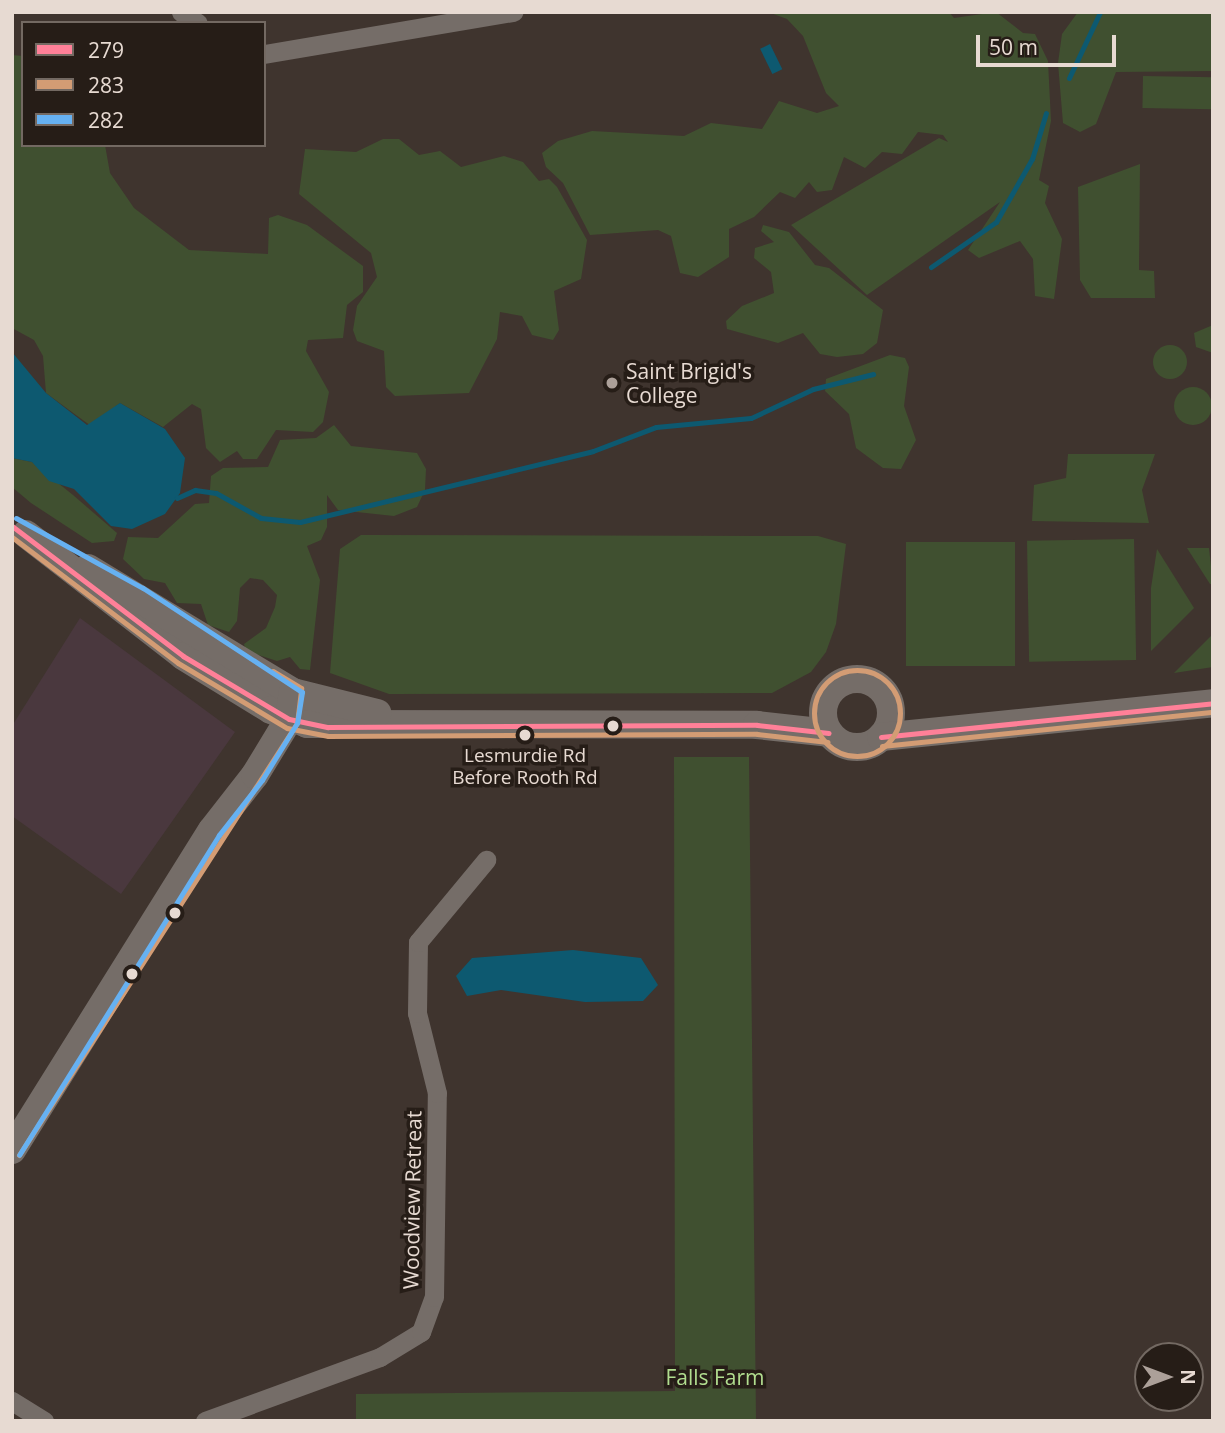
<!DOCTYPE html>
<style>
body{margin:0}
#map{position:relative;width:1225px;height:1433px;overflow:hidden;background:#3f342e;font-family:"Open Sans",sans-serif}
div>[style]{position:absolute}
.commercial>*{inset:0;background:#4a383e}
.green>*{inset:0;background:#405030;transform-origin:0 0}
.round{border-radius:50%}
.water>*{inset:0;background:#0d5970;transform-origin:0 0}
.stream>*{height:5px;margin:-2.5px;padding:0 2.5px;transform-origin:2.5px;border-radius:2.5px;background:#0d5970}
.street>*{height:19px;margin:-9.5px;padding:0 9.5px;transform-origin:9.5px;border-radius:9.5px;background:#756d68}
.secondary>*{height:28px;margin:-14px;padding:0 14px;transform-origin:14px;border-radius:14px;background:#756d68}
.secondary>.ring{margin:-14px;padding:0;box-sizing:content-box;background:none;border:28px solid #756d68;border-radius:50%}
.bus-1>*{height:5px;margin:-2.5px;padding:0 2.5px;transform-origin:2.5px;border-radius:2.5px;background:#ff8098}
.bus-2>*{height:5px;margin:-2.5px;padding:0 2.5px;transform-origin:2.5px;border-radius:2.5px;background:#d39c74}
.bus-2>.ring{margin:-2.5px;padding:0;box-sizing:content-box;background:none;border:5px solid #d39c74;border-radius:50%}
.bus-3>*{height:5px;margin:-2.5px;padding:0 2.5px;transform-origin:2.5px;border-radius:2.5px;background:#66b1f2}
.dots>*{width:19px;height:19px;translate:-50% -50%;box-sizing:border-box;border:4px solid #261d17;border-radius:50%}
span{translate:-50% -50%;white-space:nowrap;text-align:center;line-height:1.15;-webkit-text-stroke:7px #261d17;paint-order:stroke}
.bus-label{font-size:19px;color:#e7dad2}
.poi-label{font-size:21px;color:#e7dad2}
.left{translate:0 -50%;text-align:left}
.street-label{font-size:21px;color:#e7dad2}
.park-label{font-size:21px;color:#b1dd8f}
.frame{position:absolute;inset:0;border:14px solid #e7dad2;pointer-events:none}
.legend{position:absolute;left:21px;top:21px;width:245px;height:126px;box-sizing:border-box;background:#261d17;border:2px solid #736962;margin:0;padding:9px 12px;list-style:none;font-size:21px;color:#e7dad2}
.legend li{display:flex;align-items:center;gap:14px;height:35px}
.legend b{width:35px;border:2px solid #736962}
.north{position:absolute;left:1134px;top:1342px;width:70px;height:70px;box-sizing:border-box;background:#261d17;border:2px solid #736962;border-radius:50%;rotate:90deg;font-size:19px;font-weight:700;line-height:28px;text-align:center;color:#e7dad2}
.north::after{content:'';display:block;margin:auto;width:24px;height:32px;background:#aca099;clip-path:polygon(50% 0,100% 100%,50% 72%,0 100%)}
.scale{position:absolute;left:976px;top:35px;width:140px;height:32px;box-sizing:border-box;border:4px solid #e7dad2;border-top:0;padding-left:9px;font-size:21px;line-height:24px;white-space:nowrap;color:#e7dad2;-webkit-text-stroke:5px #261d17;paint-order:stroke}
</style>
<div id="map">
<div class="commercial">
<div style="clip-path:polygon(80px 618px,235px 732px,121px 894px,12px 816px,12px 726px)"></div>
</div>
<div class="green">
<div style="clip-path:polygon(768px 12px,949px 12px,954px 18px,996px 12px,1023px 33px,1035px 34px,1048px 61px,1051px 121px,1039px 180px,1049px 186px,1045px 203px,1062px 239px,1054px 299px,1035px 296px,1033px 259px,1020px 241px,979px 258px,968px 250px,1000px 202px,867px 295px,791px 225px,939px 138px,948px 142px,943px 135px,918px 132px,902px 154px,882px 152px,865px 168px,844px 157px,832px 190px,817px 192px,809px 182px,795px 198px,780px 192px,754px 217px,729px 229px,729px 257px,698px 277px,680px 273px,671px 236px,658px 230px,590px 235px,563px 183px,546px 167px,542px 153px,558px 141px,592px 131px,684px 136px,711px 123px,762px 129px,779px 101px,817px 113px,839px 106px,826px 93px,803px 36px,787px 19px)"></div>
<div style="clip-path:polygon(1078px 12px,1213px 12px,1213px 71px,1116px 72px,1096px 124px,1080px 132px,1063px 123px,1058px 63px,1062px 34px)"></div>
<div style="clip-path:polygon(12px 55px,23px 56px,23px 145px,105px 145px,110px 173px,134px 208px,189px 250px,268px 254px,269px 218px,278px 215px,307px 225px,363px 266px,363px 292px,347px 305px,343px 338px,308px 340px,306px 351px,329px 392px,323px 422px,313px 432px,276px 430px,257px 459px,243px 459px,237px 451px,220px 462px,206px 448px,201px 409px,192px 404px,163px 427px,120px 403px,91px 426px,46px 393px,43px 356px,34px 340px,12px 328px)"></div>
<div style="left:1143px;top:76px;width:70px;height:32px;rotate:1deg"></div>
<div style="clip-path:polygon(383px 139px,399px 139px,419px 155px,440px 151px,461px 167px,504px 156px,523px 162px,539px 181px,549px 179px,557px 187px,587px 240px,581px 279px,554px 291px,559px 330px,553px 340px,532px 335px,522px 316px,500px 312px,497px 339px,469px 393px,395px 396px,386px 387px,384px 351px,357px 341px,353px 330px,357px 306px,377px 277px,371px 253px,299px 194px,305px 149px,356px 152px)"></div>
<div style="clip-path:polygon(1140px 164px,1139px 270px,1154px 271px,1155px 298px,1091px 298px,1080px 280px,1078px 187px)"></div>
<div style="clip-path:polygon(763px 225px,789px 232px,815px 265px,829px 268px,883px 310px,877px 343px,863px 354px,837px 357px,820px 354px,803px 333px,778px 343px,727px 329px,726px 321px,742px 306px,774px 293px,771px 272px,754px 258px,755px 248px,774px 242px,761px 231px)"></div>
<div style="clip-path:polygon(1213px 325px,1213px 353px,1196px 347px,1194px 333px)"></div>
<div class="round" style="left:1153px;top:345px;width:34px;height:34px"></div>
<div style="clip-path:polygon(890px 355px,905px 358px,909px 367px,904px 406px,916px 440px,901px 469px,883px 468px,856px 448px,849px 414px,825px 391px,826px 379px)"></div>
<div class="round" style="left:1174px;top:387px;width:38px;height:38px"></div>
<div style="clip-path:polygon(334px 425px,351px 446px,417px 453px,426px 469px,425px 490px,417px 507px,394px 516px,338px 510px,327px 495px,327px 527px,321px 540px,307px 546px,320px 580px,310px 670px,300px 669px,290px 657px,277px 661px,246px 651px,244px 644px,266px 628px,275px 607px,277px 595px,263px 580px,250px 578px,240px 588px,237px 621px,229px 632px,208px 625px,201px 604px,177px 603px,165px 583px,144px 579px,123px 559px,128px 537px,158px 538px,195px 504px,209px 503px,211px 476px,223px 468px,268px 467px,280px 440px,316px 438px)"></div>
<div style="clip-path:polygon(1068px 454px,1155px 454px,1142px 490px,1149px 523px,1032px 521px,1034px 485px,1066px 478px)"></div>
<div style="clip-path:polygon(12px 458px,32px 462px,73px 495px,117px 533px,114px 541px,92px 543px,31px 503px,12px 487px)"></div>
<div style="clip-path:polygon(361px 535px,818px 536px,846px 544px,836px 624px,826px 652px,811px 672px,772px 693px,389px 694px,330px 673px,340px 549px)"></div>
<div style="left:1134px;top:539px;width:121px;height:107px;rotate:89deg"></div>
<div style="left:1015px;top:542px;width:124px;height:109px;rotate:90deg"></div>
<div style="clip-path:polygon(1187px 548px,1209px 548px,1213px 584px,1210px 584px)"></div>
<div style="clip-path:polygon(1157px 549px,1194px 608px,1151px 651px,1151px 588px)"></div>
<div style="clip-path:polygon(1213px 634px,1213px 667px,1174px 673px)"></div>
<div style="clip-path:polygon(674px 757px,749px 757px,756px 1421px,356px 1421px,356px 1394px,675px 1391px)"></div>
</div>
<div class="water">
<div style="left:770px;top:44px;width:28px;height:11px;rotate:64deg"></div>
<div style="clip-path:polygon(12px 352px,46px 393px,87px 425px,120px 403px,165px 429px,185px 458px,180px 493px,165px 514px,132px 529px,111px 526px,74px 489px,49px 481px,32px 462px,12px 458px)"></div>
<div style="clip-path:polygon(573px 950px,641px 958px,658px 985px,643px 1001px,585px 1002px,501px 990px,467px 996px,456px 976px,472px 958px)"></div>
</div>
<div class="stream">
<div style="left:1069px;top:78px;width:73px;rotate:-64.8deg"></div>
<div style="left:931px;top:267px;width:79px;rotate:-34.7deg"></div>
<div style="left:996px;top:222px;width:73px;rotate:-60.3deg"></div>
<div style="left:1032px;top:159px;width:48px;rotate:-73.1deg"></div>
<div style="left:177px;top:498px;width:20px;rotate:-24deg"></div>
<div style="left:195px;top:490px;width:21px;rotate:8deg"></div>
<div style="left:216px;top:493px;width:51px;rotate:29.1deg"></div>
<div style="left:261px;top:518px;width:39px;rotate:6deg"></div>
<div style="left:300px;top:522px;width:301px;rotate:-13.6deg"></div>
<div style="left:593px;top:451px;width:67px;rotate:-20.9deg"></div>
<div style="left:656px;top:427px;width:95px;rotate:-5.4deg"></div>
<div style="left:751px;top:418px;width:68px;rotate:-25.1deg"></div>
<div style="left:813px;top:389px;width:62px;rotate:-14deg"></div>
</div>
<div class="street">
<div style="left:181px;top:12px;width:20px;rotate:33deg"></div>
<div style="left:264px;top:54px;width:253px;rotate:-9.6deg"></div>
<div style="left:12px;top:1401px;width:38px;rotate:32deg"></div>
<div style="left:205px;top:1421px;width:186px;rotate:-20.1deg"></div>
<div style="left:380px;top:1357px;width:48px;rotate:-31.4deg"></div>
<div style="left:421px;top:1332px;width:37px;rotate:-70deg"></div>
<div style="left:434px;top:1297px;width:204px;rotate:-89.2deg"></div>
<div style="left:437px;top:1093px;width:82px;rotate:-104deg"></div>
<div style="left:417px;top:1013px;width:71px;rotate:-89.2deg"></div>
<div style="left:418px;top:942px;width:107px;rotate:-50.3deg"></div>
</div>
<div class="secondary">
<div style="left:26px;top:534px;width:199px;rotate:37.8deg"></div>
<div style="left:183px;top:656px;width:103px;rotate:31.5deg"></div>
<div style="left:271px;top:710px;width:39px;rotate:21deg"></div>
<div style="left:307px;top:724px;width:450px;rotate:0.1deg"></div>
<div style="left:757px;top:725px;width:72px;rotate:6.3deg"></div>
<div style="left:88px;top:568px;width:240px;rotate:31.2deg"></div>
<div style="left:293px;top:692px;width:87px;rotate:14deg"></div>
<div class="ring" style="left:823px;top:679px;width:40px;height:40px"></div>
<div style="left:881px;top:737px;width:334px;rotate:-5.8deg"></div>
<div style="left:12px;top:1150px;width:377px;rotate:-58deg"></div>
<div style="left:212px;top:830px;width:70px;rotate:-52deg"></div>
<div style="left:255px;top:775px;width:66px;rotate:-58.7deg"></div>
<div style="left:289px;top:719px;width:27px;rotate:-82deg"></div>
</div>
<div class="bus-1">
<div style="left:12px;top:526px;width:215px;rotate:37.2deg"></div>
<div style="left:183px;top:656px;width:123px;rotate:30.7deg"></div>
<div style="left:289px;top:719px;width:40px;rotate:12deg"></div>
<div style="left:328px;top:727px;width:429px;rotate:-0.3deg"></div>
<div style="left:757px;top:725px;width:72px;rotate:6.3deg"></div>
<div style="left:881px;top:737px;width:334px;rotate:-5.8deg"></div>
</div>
<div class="bus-2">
<div style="left:12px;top:537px;width:208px;rotate:37.2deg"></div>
<div style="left:178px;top:663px;width:127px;rotate:30.8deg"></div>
<div style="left:287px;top:728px;width:42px;rotate:11deg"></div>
<div style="left:328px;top:736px;width:429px;rotate:-0.3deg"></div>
<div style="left:757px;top:734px;width:71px;rotate:6.4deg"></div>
<div class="ring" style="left:814px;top:670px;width:81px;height:81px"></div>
<div style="left:882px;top:746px;width:333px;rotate:-5.9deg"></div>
<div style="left:19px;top:1155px;width:514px;rotate:-57.24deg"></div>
<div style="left:297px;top:723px;width:35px;rotate:-83deg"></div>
<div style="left:301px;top:688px;width:33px;rotate:-149deg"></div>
</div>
<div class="bus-3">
<div style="left:16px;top:518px;width:145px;rotate:28.9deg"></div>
<div style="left:143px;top:588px;width:190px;rotate:33.2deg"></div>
<div style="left:302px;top:692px;width:31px;rotate:99deg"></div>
<div style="left:297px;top:723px;width:67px;rotate:121.6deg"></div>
<div style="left:262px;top:780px;width:70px;rotate:128deg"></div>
<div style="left:219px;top:835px;width:377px;rotate:122deg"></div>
</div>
<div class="dots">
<div style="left:612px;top:383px;background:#aca099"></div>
<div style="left:613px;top:726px;background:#e7dad2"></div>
<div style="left:525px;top:735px;background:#e7dad2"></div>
<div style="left:175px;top:913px;background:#e7dad2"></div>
<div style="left:132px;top:974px;background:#e7dad2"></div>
</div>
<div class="bus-label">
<span style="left:525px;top:767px">Lesmurdie Rd<br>Before Rooth Rd</span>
</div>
<div class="poi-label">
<span class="left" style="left:626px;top:383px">Saint Brigid's<br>College</span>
</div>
<div class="street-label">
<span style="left:412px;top:1200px;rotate:-89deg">Woodview Retreat</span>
</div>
<div class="park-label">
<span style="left:715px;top:1377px">Falls Farm</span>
</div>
<div class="frame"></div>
<ul class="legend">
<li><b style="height:9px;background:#ff8098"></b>279</li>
<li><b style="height:9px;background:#d39c74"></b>283</li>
<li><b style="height:9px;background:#66b1f2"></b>282</li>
</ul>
<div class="north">N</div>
<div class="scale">50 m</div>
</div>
